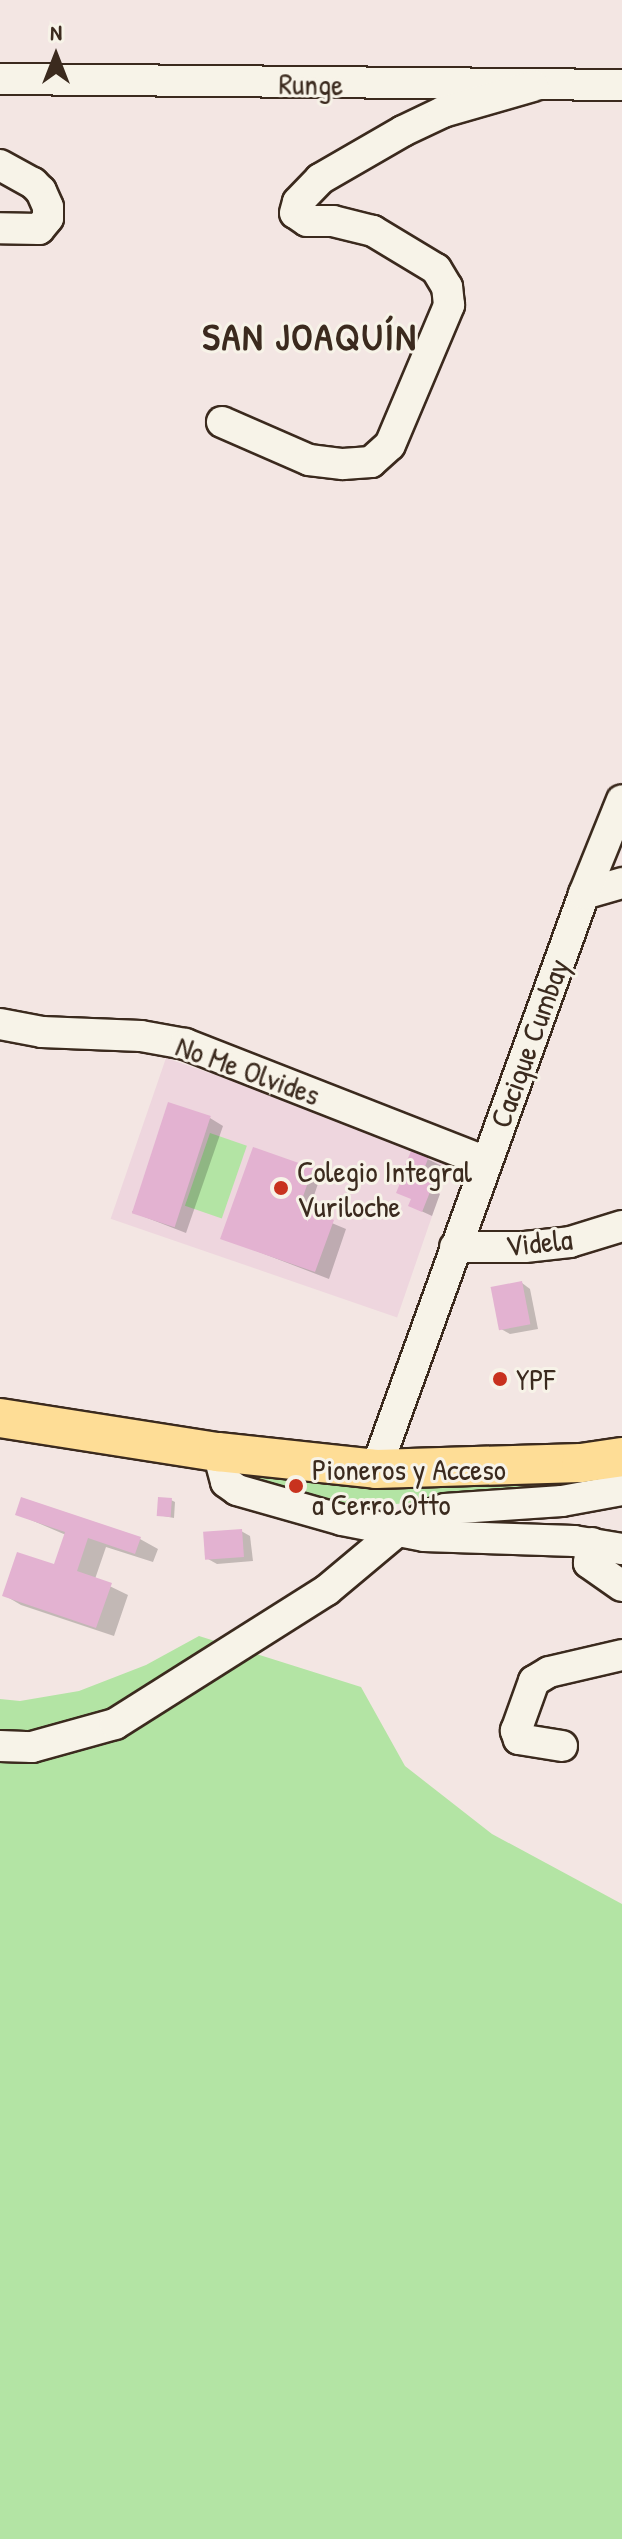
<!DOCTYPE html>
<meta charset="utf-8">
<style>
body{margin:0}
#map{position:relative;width:622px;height:2539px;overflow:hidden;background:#f3e6e3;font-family:"Patrick Hand",sans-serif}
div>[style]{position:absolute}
.built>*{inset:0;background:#eed6de;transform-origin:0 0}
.green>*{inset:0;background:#b3e4a4;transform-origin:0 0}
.shadow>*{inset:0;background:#0003}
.building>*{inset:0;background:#e3b2d1;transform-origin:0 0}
.roads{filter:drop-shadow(2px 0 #3b2a1e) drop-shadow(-2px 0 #3b2a1e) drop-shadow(0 2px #3b2a1e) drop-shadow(0 -2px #3b2a1e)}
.minor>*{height:30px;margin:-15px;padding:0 15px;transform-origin:15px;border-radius:15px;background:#f7f3e8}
.major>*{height:38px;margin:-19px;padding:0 19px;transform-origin:19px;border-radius:19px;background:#fedd96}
.dots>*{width:22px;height:22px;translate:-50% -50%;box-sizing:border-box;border:4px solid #f7f3e8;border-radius:50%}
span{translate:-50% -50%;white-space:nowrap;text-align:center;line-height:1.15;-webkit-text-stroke:6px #f7f3e8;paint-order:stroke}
.street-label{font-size:30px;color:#3b2a1e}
.poi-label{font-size:30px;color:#3b2a1e}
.left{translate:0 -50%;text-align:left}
.district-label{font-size:38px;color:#3b2a1e;font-weight:700;letter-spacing:2px}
.north{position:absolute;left:16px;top:16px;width:80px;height:80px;-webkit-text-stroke:6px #f7f3e8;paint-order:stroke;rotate:0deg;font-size:22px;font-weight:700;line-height:32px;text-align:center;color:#3b2a1e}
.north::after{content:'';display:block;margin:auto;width:28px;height:36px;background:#3b2a1e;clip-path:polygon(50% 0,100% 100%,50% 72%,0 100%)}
</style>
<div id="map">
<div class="built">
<div style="left:166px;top:1058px;width:303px;height:170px;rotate:19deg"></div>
</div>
<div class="green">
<div style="left:210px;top:1133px;width:39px;height:77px;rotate:19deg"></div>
<div style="clip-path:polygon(243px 1470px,457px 1481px,622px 1482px,365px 1507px,237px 1480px)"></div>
<div style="clip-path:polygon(199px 1636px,361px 1687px,405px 1766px,492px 1834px,622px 1904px,622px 2539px,0 2539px,0 1699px,20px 1701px,79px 1691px,146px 1665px)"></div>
</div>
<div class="shadow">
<div style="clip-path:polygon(210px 1118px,223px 1126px,186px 1233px,132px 1212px)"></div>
<div style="clip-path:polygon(254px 1150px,321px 1175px,308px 1213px,346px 1229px,329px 1279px,223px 1238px)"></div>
<div style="clip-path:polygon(413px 1152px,442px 1166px,435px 1191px,440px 1194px,432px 1216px,419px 1210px,420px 1185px,424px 1173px,408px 1164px)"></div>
<div style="clip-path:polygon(522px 1283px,530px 1289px,538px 1329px,510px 1334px,501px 1329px)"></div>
<div style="clip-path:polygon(22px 1499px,140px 1539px,158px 1549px,153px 1562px,106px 1547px,95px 1579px,128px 1595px,114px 1636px,21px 1605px,4px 1595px,56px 1567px,66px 1535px,17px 1514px)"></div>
<div style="clip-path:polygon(171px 1500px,175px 1502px,174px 1518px,158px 1515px)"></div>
<div style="clip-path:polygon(241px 1531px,250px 1536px,253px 1561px,217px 1564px,208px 1559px)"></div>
</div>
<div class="building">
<div style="left:168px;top:1102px;width:45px;height:117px;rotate:18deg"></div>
<div style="clip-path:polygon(253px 1147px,313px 1168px,299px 1208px,334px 1220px,315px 1272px,220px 1239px)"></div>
<div style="clip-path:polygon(412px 1149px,429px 1156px,423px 1172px,436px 1177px,422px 1212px,408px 1206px,411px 1199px,396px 1193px,403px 1176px,419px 1182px,423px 1172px,405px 1165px)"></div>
<div style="left:522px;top:1281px;width:44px;height:32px;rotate:79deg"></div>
<div style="clip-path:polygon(21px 1497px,141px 1537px,135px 1554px,88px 1538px,77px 1571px,112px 1583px,96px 1628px,2px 1596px,17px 1552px,54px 1564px,65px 1532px,15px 1515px)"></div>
<div style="left:158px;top:1497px;width:14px;height:19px;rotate:4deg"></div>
<div style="left:242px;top:1529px;width:28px;height:39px;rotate:86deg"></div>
</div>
<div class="roads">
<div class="minor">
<div style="left:0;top:79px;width:622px;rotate:0.55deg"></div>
<div style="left:0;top:165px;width:38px;rotate:29deg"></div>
<div style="left:33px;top:183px;width:11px;rotate:45deg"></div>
<div style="left:41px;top:191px;width:17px;rotate:66deg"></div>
<div style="left:48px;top:207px;width:11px;rotate:90deg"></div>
<div style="left:48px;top:218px;width:14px;rotate:129deg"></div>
<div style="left:39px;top:229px;width:39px;rotate:-179deg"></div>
<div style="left:222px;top:422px;width:95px;rotate:23.6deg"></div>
<div style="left:309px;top:460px;width:34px;rotate:7deg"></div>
<div style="left:343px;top:464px;width:28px;rotate:-4deg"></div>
<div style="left:371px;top:462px;width:25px;rotate:-42deg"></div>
<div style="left:390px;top:445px;width:152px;rotate:-67.1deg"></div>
<div style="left:449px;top:305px;width:18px;rotate:-96deg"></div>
<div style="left:447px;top:287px;width:21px;rotate:-121deg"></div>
<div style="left:436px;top:269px;width:74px;rotate:-148.9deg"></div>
<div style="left:373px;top:231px;width:41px;rotate:-166deg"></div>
<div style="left:333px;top:221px;width:26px;rotate:180deg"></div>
<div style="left:307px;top:221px;width:14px;rotate:-146deg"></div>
<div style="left:295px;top:213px;width:11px;rotate:-75deg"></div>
<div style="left:298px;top:202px;width:32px;rotate:-46deg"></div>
<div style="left:320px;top:179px;width:96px;rotate:-30deg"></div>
<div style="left:403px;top:131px;width:44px;rotate:-25.4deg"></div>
<div style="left:443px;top:112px;width:94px;rotate:-16.1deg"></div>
<div style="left:584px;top:894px;width:40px;rotate:-16deg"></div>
<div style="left:0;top:1024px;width:43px;rotate:10.8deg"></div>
<div style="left:42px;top:1032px;width:99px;rotate:2.3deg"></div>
<div style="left:141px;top:1036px;width:45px;rotate:10.3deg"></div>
<div style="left:185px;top:1044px;width:323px;rotate:21.4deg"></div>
<div style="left:455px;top:1247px;width:70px"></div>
<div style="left:525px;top:1247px;width:45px;rotate:-6.3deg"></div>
<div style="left:570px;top:1242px;width:54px;rotate:-17.1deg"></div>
<div style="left:218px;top:1452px;width:31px;rotate:75deg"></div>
<div style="left:226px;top:1482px;width:14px;rotate:36deg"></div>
<div style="left:237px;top:1490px;width:109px;rotate:15.9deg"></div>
<div style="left:342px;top:1520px;width:84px;rotate:11deg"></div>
<div style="left:424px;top:1536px;width:150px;rotate:1.9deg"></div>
<div style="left:574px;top:1541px;width:49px;rotate:9.5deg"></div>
<div style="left:376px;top:1469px;width:611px;rotate:-70.11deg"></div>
<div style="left:584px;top:894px;width:101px;rotate:-68deg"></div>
<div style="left:592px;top:1543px;width:20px;rotate:99deg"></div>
<div style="left:589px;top:1563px;width:40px;rotate:34.9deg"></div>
<div style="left:0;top:1746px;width:32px;rotate:2deg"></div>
<div style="left:32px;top:1747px;width:86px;rotate:-15.5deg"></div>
<div style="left:115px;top:1724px;width:251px;rotate:-32.3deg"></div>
<div style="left:327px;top:1590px;width:90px;rotate:-40deg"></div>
<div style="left:396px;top:1532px;width:35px;rotate:-27deg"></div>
<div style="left:427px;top:1516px;width:19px;rotate:-21deg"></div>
<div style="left:445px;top:1509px;width:117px;rotate:-3.9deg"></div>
<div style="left:562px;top:1501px;width:61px;rotate:-10.4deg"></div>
<div style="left:562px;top:1746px;width:44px;rotate:-170.8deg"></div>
<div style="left:519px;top:1739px;width:9px;rotate:-111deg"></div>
<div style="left:516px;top:1731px;width:53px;rotate:-70.2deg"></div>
<div style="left:534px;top:1681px;width:17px;rotate:-31deg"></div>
<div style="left:549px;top:1672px;width:75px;rotate:-13.1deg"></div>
</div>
<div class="major">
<div style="left:0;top:1418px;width:221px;rotate:8.9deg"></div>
<div style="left:218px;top:1452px;width:159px;rotate:6.1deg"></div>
<div style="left:376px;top:1469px;width:205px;rotate:-1.7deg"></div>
<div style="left:581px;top:1463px;width:41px;rotate:-8.3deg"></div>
</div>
</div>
<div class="dots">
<div style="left:281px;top:1188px;background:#c8321e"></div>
<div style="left:500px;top:1379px;background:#c8321e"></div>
<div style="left:296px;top:1486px;background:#c8321e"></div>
</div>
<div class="street-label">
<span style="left:311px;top:84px;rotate:1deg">Runge</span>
<span style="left:529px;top:1043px;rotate:-70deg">Cacique Cumbay</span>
<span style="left:248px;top:1070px;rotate:20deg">No Me Olvides</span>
<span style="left:539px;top:1242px;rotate:-6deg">Videla</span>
</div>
<div class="poi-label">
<span class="left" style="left:297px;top:1188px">Colegio Integral<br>Vuriloche</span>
<span class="left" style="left:516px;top:1379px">YPF</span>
<span class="left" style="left:312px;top:1486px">Pioneros y Acceso<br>a Cerro Otto</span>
</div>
<div class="district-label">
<span style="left:310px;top:337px">SAN JOAQUÍN</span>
</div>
<div class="north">N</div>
</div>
